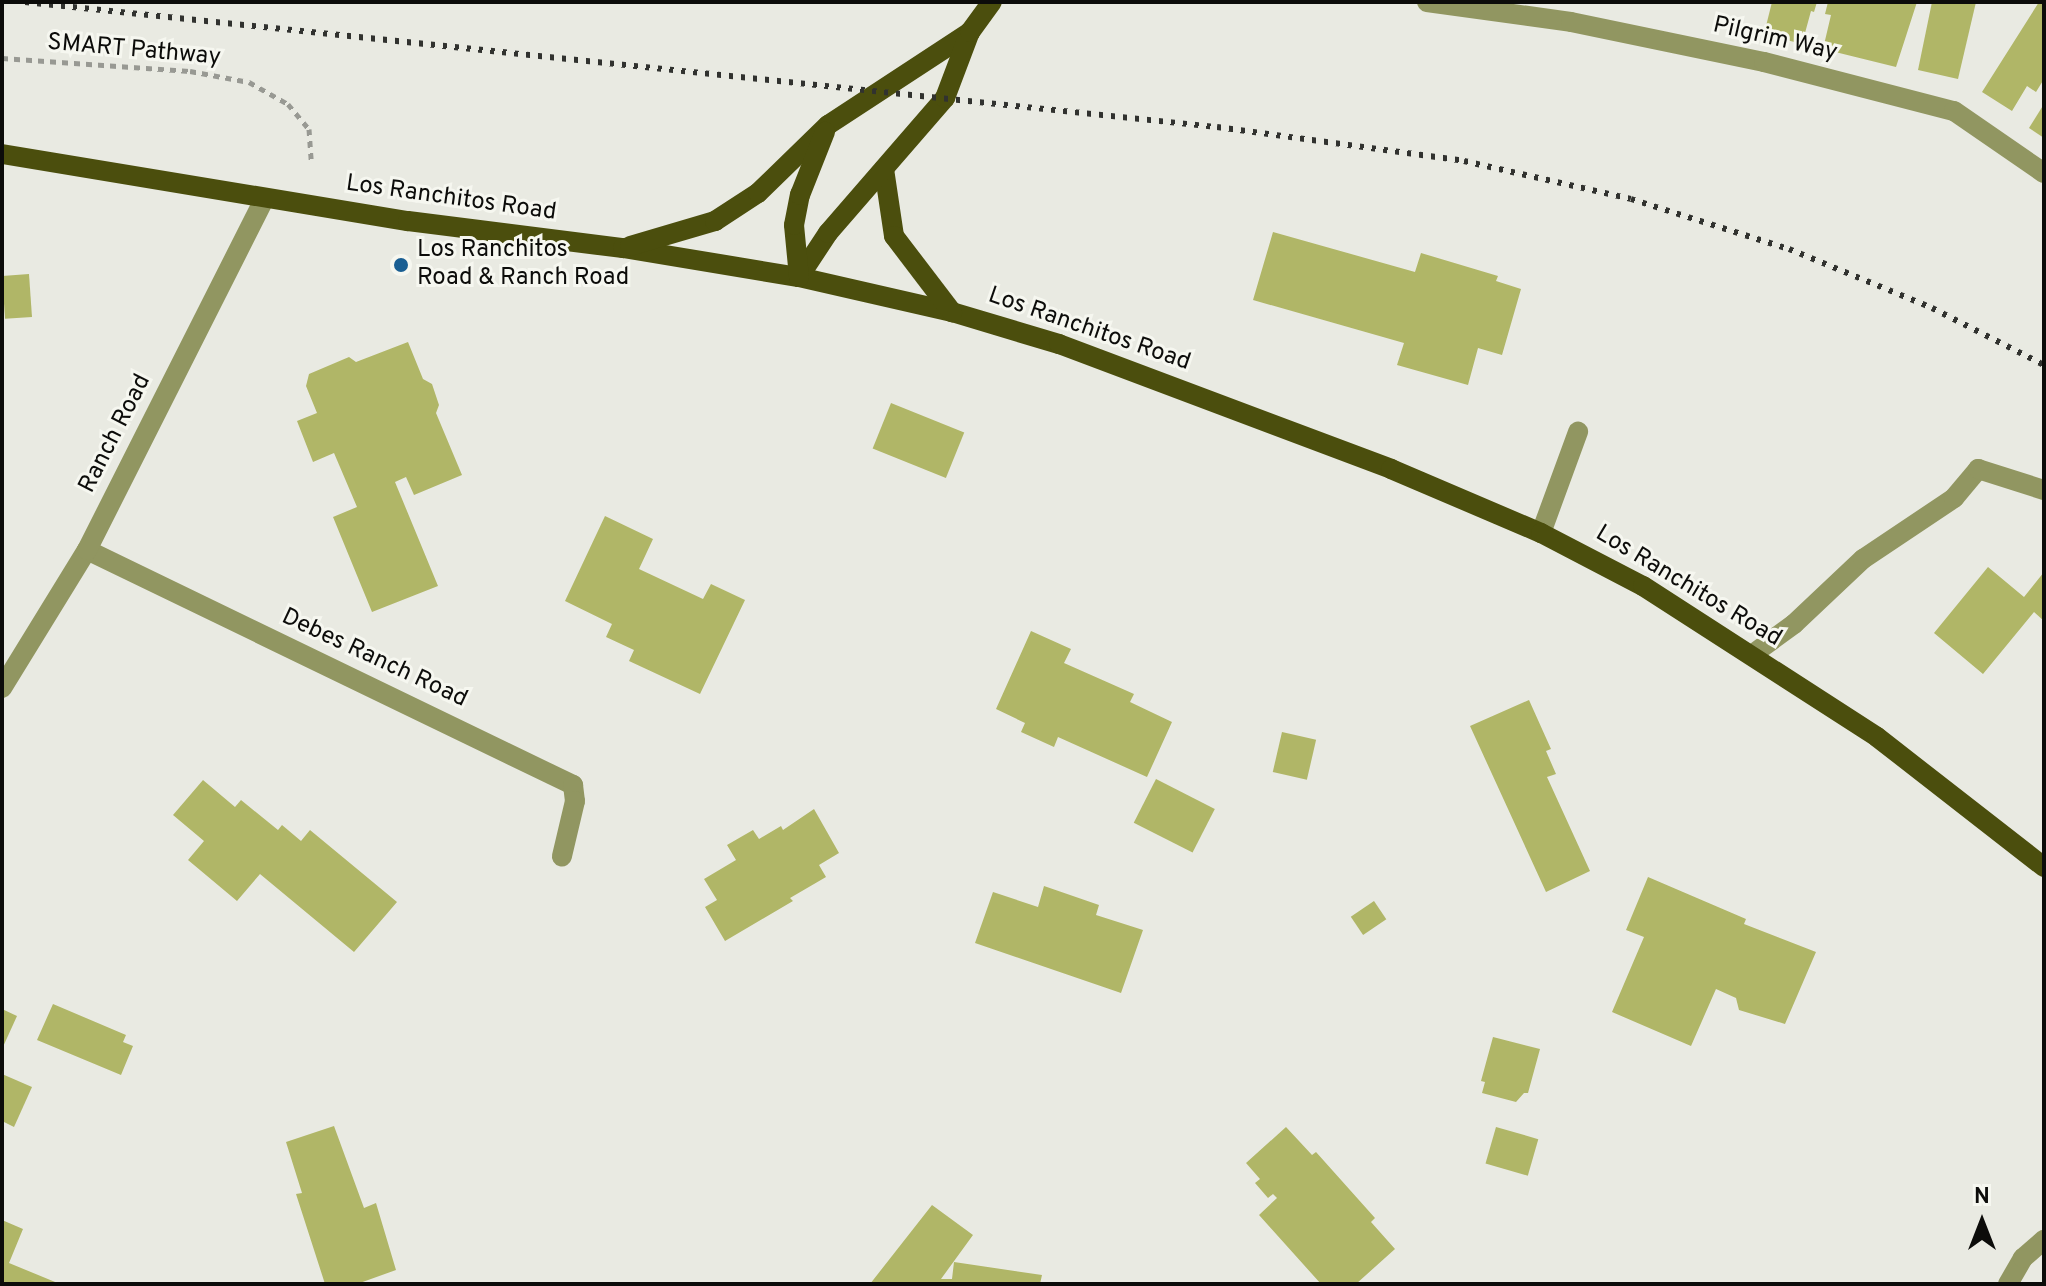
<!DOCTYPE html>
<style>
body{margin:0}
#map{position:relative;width:2046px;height:1286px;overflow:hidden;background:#e9eae2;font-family:Overpass,sans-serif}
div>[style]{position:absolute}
.building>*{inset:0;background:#b0b667;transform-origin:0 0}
.path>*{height:5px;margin-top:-2.5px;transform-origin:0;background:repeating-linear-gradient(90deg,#989993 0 6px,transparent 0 12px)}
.minor>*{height:20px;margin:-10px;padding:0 10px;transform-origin:10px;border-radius:10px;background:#919661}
.major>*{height:20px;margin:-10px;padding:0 10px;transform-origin:10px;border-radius:10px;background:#4b4e0d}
.rail>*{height:6px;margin-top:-3px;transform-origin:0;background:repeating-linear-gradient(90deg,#31322f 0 4px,transparent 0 12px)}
.dots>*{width:22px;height:22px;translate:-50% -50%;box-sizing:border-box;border:4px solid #f6f7f0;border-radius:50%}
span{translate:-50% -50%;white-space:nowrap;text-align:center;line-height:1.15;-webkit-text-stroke:6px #f6f7f0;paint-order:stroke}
.street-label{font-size:24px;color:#0c0c0a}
.poi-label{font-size:24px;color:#0c0c0a}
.left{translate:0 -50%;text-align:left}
.frame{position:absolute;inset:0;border:4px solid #0c0c0a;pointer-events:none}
.north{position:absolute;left:1942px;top:1182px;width:80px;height:80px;-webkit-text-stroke:6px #f6f7f0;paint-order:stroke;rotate:0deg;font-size:22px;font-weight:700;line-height:32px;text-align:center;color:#0c0c0a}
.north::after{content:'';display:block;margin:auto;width:28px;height:36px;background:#0c0c0a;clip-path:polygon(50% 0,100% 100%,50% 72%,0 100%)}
</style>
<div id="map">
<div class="building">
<div style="clip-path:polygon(1772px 2px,1817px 2px,1814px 12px,1811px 11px,1802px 44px,1764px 34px)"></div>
<div style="clip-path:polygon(1828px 2px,1917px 2px,1896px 67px,1823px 49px,1831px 15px,1825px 14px)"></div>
<div style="clip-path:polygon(1932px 2px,1976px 2px,1958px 79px,1918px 70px)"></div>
<div style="clip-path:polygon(2039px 2px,2044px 2px,2044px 79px,2036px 92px,2027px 86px,2012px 111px,1982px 92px)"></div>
<div style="clip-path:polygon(2044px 104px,2044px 138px,2029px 128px)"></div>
<div style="clip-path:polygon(1273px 232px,1415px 272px,1421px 253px,1498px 276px,1496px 281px,1521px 289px,1502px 355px,1478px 348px,1468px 385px,1397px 365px,1404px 343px,1253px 300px)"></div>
<div style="left:29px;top:274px;width:43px;height:27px;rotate:86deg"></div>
<div style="clip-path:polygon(408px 342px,423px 379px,432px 384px,439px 405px,436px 413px,462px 475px,414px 495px,406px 477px,395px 482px,438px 586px,372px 612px,333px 517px,357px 507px,334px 453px,313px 462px,297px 421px,317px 413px,306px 386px,309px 374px,349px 357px,356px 362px)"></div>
<div style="left:891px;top:403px;width:79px;height:49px;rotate:22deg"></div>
<div style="clip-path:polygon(605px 516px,653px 539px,639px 569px,703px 599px,711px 584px,745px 600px,700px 694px,629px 661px,634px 650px,606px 637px,612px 624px,565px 601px)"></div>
<div style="clip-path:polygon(1988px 567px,2024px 597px,2044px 572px,2044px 621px,2034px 612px,1983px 674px,1934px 633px)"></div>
<div style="clip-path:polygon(1031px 631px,1071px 649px,1064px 663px,1134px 694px,1130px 702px,1172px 722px,1147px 777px,1058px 737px,1054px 747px,1021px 732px,1025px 723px,996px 709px)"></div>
<div style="clip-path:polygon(1529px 700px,1551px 749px,1546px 751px,1556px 774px,1547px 777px,1590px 871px,1546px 892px,1470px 726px)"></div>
<div style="left:1282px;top:732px;width:35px;height:41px;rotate:13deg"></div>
<div style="left:1156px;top:779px;width:66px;height:49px;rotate:27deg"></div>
<div style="clip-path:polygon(203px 780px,235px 807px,241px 800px,278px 830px,282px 825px,301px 841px,310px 830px,397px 902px,354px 952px,260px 874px,237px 901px,188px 860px,204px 841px,173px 815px)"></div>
<div style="clip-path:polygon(814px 809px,839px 853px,819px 865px,826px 877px,790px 898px,793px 901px,725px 941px,705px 907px,717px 900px,704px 879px,736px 860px,727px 845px,753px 830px,759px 839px,781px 826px,783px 830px)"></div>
<div style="clip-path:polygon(1648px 877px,1746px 919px,1744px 924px,1816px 952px,1785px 1024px,1739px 1010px,1736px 998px,1716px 989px,1691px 1046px,1612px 1012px,1644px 937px,1626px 930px)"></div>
<div style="clip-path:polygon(1044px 886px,1099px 905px,1096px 915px,1143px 930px,1121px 993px,975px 943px,993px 892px,1038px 907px)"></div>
<div style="left:1374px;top:901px;width:22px;height:28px;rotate:56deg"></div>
<div style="clip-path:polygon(53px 1004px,126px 1035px,123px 1042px,133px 1046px,121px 1075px,37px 1040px)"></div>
<div style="clip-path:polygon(2px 1009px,17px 1016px,2px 1049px)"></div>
<div style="clip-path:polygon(1493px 1037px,1540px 1049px,1528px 1093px,1524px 1093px,1516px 1102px,1482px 1093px,1485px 1082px,1481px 1081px)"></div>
<div style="clip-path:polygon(2px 1074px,32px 1087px,14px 1127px,2px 1121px)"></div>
<div style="clip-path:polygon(334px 1126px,364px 1208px,376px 1203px,396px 1270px,357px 1284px,325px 1284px,296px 1194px,302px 1193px,286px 1142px)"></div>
<div style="clip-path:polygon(1286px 1127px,1312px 1155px,1316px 1152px,1375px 1218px,1371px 1222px,1395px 1249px,1356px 1284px,1321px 1284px,1259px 1215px,1277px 1198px,1273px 1194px,1268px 1198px,1255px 1183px,1260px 1179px,1246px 1163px)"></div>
<div style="left:1496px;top:1127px;width:44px;height:38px;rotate:16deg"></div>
<div style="clip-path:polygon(932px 1205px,973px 1235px,941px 1279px,952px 1279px,954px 1262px,1042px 1275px,1040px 1284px,870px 1284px)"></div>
<div style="clip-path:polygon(2px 1220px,23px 1229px,9px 1263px,60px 1284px,2px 1284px)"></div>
</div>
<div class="path">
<div style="left:2px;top:58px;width:188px;rotate:4deg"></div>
<div style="left:190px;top:71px;width:60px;rotate:10.6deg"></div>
<div style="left:249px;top:82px;width:45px;rotate:29.4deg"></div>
<div style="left:288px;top:104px;width:33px;rotate:50deg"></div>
<div style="left:309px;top:129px;width:32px;rotate:86deg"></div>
</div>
<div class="minor">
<div style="left:1427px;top:2px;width:145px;rotate:7.9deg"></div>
<div style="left:1571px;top:22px;width:197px;rotate:11.7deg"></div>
<div style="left:1764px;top:62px;width:196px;rotate:14.5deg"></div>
<div style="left:1954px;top:111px;width:109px;rotate:34.6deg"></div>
<div style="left:1541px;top:533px;width:108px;rotate:-69.9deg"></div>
<div style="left:87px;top:550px;width:540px;rotate:25.81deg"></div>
<div style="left:573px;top:785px;width:16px;rotate:83deg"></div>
<div style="left:575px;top:801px;width:57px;rotate:103.3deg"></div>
<div style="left:1753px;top:654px;width:51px;rotate:-36.2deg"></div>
<div style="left:1794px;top:624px;width:95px;rotate:-43.3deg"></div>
<div style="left:1863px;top:559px;width:110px;rotate:-33.8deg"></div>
<div style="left:1954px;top:498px;width:38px;rotate:-50deg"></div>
<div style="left:1978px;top:469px;width:69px;rotate:17.7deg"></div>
<div style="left:2px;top:688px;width:162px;rotate:-58.4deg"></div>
<div style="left:87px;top:550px;width:394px;rotate:-63.2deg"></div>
<div style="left:2008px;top:1284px;width:30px;rotate:-60deg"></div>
<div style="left:2023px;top:1258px;width:28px;rotate:-41deg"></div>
</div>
<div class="major">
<div style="left:2px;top:154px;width:411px;rotate:9.4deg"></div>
<div style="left:408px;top:221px;width:217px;rotate:7.2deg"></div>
<div style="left:623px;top:248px;width:178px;rotate:9.4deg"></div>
<div style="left:799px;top:277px;width:157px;rotate:12.9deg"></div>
<div style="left:952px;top:312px;width:112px;rotate:16.7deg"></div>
<div style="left:1059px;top:344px;width:355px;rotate:20.6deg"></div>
<div style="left:1391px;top:469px;width:163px;rotate:23.1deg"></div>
<div style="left:1541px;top:533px;width:115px;rotate:27.5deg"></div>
<div style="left:1643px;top:586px;width:278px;rotate:32.8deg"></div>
<div style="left:1877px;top:737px;width:212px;rotate:37.9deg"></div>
<div style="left:884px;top:169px;width:68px;rotate:81.5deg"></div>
<div style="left:894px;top:236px;width:96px;rotate:52.7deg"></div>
<div style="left:630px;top:246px;width:89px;rotate:-16.4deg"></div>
<div style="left:715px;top:221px;width:51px;rotate:-33.1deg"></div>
<div style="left:758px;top:193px;width:98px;rotate:-44.2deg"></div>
<div style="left:828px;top:125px;width:170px;rotate:-33.2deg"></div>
<div style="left:799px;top:277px;width:53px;rotate:-56.6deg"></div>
<div style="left:828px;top:233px;width:179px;rotate:-49.1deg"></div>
<div style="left:945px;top:98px;width:71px;rotate:-69.3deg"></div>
<div style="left:970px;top:32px;width:37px;rotate:-54deg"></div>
<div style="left:799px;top:277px;width:52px;rotate:-95.5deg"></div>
<div style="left:794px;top:225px;width:31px;rotate:-79deg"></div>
<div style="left:800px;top:195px;width:68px;rotate:-68.4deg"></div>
</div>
<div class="rail">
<div style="left:25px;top:2px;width:1199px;rotate:5.99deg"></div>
<div style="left:1217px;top:127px;width:249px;rotate:7.8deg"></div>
<div style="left:1464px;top:161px;width:171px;rotate:12.8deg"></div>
<div style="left:1631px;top:199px;width:166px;rotate:17.6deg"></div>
<div style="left:1789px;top:249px;width:155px;rotate:22.4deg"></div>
<div style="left:1932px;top:308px;width:126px;rotate:27deg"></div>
</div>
<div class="dots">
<div style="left:401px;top:265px;background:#195e92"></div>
</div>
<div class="street-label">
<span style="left:1775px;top:40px;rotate:13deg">Pilgrim Way</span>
<span style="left:134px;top:51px;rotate:5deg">SMART Pathway</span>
<span style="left:451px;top:199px;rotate:8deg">Los Ranchitos Road</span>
<span style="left:1089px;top:330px;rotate:19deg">Los Ranchitos Road</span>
<span style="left:116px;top:434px;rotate:-63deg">Ranch Road</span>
<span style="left:1688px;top:587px;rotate:31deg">Los Ranchitos Road</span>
<span style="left:374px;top:659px;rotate:25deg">Debes Ranch Road</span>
</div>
<div class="poi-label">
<span class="left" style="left:417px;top:265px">Los Ranchitos<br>Road &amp; Ranch Road</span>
</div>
<div class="frame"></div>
<div class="north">N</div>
</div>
